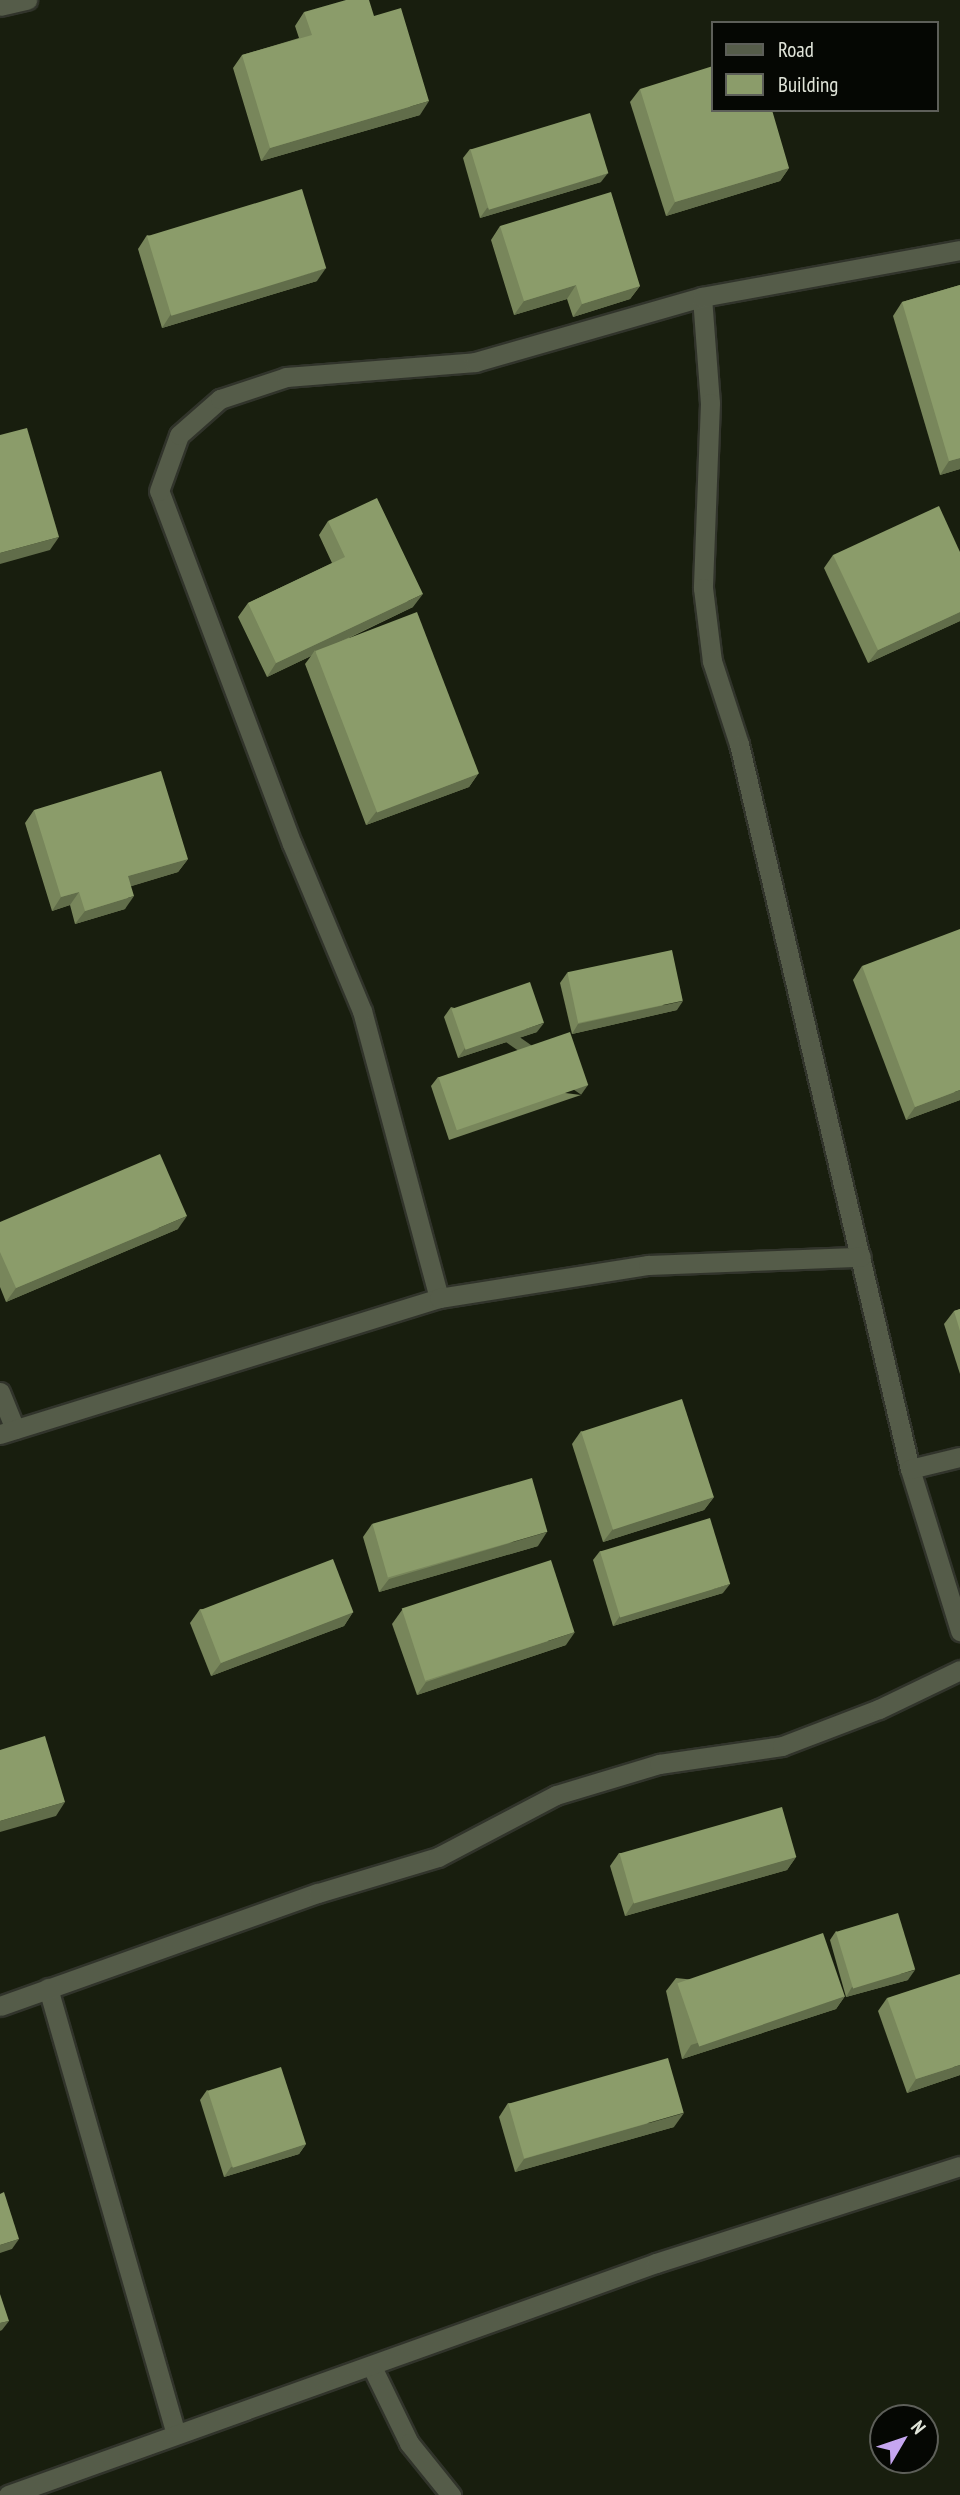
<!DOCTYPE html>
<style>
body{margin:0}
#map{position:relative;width:960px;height:2495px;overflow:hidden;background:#181e0e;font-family:"PT Sans Narrow",sans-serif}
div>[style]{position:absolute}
.roads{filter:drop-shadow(2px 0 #31342b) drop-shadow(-2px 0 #31342b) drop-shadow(0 2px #31342b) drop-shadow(0 -2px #31342b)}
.minor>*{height:19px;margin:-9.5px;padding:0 9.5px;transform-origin:9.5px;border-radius:9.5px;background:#555c49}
.wall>*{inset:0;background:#78865b}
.shaded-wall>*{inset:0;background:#616d4a;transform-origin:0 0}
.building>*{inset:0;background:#8b9c6a;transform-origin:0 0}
span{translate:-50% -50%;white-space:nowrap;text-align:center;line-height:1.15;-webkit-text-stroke:7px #050703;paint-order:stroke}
.legend{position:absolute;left:711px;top:21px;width:228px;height:91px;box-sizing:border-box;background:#050703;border:2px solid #5d5f59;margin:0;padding:9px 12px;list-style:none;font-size:21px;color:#e0e4d9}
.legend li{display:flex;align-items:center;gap:14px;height:35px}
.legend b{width:35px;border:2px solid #5d5f59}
.north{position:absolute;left:869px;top:2404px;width:70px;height:70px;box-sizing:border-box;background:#050703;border:2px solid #5d5f59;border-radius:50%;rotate:51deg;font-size:19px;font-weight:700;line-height:28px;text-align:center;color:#e0e4d9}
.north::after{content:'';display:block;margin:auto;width:24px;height:32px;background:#c6a6f0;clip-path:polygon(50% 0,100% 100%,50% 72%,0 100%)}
</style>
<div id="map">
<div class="roads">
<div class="minor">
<div style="left:0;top:6px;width:28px;rotate:-13deg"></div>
<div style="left:702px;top:297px;width:106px;rotate:85.7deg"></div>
<div style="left:710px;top:403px;width:185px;rotate:92.2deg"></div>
<div style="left:703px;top:588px;width:74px;rotate:83deg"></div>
<div style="left:712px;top:661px;width:87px;rotate:72deg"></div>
<div style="left:739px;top:744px;width:745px;rotate:76.73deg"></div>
<div style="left:910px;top:1469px;width:170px;rotate:72.8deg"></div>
<div style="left:439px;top:1298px;width:297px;rotate:-105deg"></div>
<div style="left:362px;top:1011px;width:181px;rotate:-112.7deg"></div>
<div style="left:292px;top:844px;width:377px;rotate:-110.6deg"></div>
<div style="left:159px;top:491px;width:59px;rotate:-70.3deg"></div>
<div style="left:179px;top:435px;width:55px;rotate:-41.3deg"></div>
<div style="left:220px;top:399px;width:70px;rotate:-18.4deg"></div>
<div style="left:286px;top:377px;width:190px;rotate:-4.5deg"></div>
<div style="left:475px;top:362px;width:236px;rotate:-16deg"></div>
<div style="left:702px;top:297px;width:262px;rotate:-10.3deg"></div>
<div style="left:0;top:1392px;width:40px;rotate:68deg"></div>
<div style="left:0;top:1434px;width:460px;rotate:-17.2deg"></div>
<div style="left:439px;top:1298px;width:212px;rotate:-9deg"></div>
<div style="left:648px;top:1265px;width:213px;rotate:-2.2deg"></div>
<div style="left:910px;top:1469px;width:51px;rotate:-13.5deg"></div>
<div style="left:48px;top:1988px;width:464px;rotate:74deg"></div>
<div style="left:0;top:2006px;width:337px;rotate:-19.6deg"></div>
<div style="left:318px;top:1893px;width:125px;rotate:-16.7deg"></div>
<div style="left:438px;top:1857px;width:133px;rotate:-27.7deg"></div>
<div style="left:556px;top:1795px;width:108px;rotate:-16.8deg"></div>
<div style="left:659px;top:1764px;width:124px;rotate:-8.3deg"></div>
<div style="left:782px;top:1746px;width:104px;rotate:-20.9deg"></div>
<div style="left:879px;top:1709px;width:90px;rotate:-25.7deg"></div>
<div style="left:372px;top:2367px;width:85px;rotate:64deg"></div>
<div style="left:409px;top:2443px;width:67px;rotate:51.1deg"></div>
<div style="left:8px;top:2495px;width:688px;rotate:-19.7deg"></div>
<div style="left:656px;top:2263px;width:319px;rotate:-17.7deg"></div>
</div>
</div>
<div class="wall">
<div style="clip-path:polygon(304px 12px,420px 115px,261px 161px,233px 68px,242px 55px,299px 38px,295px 26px)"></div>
<div style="clip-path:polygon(640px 89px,789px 168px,780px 181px,666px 216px,630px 102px)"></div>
<div style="clip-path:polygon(470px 149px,601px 182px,480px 218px,463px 158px)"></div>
<div style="clip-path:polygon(500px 226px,640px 286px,630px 299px,573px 317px,567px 299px,514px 315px,491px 240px)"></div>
<div style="clip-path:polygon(147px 235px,317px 281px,162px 328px,138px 249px)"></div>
<div style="clip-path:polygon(960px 285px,960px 469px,940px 475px,893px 316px,902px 302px)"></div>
<div style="clip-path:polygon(328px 521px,413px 607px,349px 638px,478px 774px,469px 787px,366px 825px,305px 664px,311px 656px,267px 677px,238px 617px,248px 603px,332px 563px,319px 535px)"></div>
<div style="clip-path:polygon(960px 552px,960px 621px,868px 663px,824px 568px,833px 555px)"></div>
<div style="clip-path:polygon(34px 810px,188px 859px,178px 872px,131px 886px,125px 909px,75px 924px,70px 905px,52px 911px,25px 823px)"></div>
<div style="clip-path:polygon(862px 966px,960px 1100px,906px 1120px,853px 980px)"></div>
<div style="clip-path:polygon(567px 973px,677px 1010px,572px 1034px,560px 983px)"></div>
<div style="clip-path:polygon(451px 1007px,537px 1032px,458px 1058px,444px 1017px)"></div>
<div style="clip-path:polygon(438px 1077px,581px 1095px,449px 1140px,431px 1086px)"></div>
<div style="clip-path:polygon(0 1222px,178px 1229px,6px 1302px,0 1287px)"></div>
<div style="clip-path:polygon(960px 1309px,960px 1374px,944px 1324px,954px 1311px)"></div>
<div style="clip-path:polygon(581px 1431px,714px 1497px,704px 1510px,603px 1542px,572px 1444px)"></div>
<div style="clip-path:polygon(372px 1524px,538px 1546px,379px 1592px,363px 1537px)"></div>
<div style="clip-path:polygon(600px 1551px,723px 1593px,613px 1626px,593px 1560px)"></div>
<div style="clip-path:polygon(200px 1609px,353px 1612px,344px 1626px,211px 1676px,190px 1623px)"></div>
<div style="clip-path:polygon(402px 1610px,566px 1645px,417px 1695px,392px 1624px)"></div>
<div style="clip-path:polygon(619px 1853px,796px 1857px,787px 1870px,625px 1916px,610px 1866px)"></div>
<div style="clip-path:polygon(836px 1931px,908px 1980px,846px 1997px,830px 1940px)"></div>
<div style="clip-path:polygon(676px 1978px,845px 1996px,836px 2009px,682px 2059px,666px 1991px)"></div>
<div style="clip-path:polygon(887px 1998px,960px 2075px,907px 2093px,878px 2011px)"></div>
<div style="clip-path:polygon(207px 2090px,306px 2144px,299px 2154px,224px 2177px,200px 2100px)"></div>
<div style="clip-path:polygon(508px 2103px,674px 2127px,515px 2172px,499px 2117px)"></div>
</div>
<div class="shaded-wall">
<div style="clip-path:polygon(429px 101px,420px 115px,261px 161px,270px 148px)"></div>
<div style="clip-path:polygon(789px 168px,780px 181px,666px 216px,675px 202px)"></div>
<div style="clip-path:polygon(608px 173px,601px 182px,480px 218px,487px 208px)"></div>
<div style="clip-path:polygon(326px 268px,317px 281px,162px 328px,171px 314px)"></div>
<div style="clip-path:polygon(576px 285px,567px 299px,514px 315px,524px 301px)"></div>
<div style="clip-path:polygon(640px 286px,630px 299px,573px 317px,582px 304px)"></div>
<div style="clip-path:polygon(960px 458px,960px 469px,940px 475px,949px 461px)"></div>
<div style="clip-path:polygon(59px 537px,50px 550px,0 564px,0 553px)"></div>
<div style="clip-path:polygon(423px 594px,413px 607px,316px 653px,315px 650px,311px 656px,267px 677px,276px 663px)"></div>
<div style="clip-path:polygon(960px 612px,960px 621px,868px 663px,878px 650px)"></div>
<div style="clip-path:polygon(478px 774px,469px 787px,366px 825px,376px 812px)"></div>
<div style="clip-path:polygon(188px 859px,178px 872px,119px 890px,128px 876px)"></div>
<div style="clip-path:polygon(79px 892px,70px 905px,52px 911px,61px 897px)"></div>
<div style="clip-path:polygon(134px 896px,125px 909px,75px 924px,85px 911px)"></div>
<div style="clip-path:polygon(683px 1001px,677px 1010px,572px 1034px,578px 1024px)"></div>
<div style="clip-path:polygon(544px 1023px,537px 1032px,458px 1058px,465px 1048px)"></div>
<div style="left:588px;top:1085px;width:12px;height:139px;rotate:125deg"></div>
<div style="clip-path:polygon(960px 1090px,960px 1100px,906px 1120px,915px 1107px)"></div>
<div style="clip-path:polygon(187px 1216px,178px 1229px,6px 1302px,16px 1288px)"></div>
<div style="clip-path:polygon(714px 1497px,704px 1510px,603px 1542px,613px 1529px)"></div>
<div style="clip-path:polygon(547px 1532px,538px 1546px,379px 1592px,389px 1579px)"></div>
<div style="clip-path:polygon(730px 1584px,723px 1593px,613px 1626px,620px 1616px)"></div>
<div style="clip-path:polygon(353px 1612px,344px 1626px,211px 1676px,221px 1663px)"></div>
<div style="clip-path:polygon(575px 1632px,566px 1645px,417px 1695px,426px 1682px)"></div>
<div style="clip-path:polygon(65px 1802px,56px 1816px,0 1832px,0 1821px)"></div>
<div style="clip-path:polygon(796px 1857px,787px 1870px,625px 1916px,634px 1902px)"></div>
<div style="clip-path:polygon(915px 1970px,908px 1980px,846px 1997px,852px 1987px)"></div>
<div style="clip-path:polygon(845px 1996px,836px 2009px,682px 2059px,691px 2045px)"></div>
<div style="clip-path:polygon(960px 2065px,960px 2075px,907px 2093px,916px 2079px)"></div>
<div style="clip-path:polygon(684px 2113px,674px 2127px,515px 2172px,524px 2159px)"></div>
<div style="clip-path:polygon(306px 2144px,299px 2154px,224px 2177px,231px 2167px)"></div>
<div style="clip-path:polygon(19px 2239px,12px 2249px,0 2253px,0 2245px)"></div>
<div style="clip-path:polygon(9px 2321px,2px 2330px,0 2331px,0 2323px)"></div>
</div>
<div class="building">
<div style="clip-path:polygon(346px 0,369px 0,374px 16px,401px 8px,429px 101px,270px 148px,242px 55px,312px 35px,304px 12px)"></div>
<div style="clip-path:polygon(713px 66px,713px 110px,772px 110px,789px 168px,675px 202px,640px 89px)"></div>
<div style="left:590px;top:113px;width:63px;height:125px;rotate:73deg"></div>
<div style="left:302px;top:189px;width:83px;height:162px;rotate:73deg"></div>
<div style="clip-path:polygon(611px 192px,640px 286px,582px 304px,576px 285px,524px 301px,500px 226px)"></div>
<div style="clip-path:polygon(960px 285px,960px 458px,949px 461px,902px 302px)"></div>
<div style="clip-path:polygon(27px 428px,59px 537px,0 553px,0 435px)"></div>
<div style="clip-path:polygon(377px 498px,423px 594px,276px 663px,248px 603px,345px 557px,328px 521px)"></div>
<div style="clip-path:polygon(939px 506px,960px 552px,960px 612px,878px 650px,833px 555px)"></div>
<div style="left:417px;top:612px;width:173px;height:109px;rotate:69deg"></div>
<div style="clip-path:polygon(161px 771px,188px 859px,128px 876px,134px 896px,85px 911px,79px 892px,61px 897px,34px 810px)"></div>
<div style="clip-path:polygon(960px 929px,960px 1090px,915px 1107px,862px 966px)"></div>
<div style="left:672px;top:950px;width:52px;height:107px;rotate:78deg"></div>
<div style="left:530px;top:982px;width:43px;height:83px;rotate:71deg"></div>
<div style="left:570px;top:1032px;width:56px;height:139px;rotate:71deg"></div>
<div style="clip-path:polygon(160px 1154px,187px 1216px,16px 1288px,0 1252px,0 1222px)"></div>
<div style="clip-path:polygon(960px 1309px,960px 1331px,954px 1311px)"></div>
<div style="left:682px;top:1399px;width:103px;height:106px;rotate:72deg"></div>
<div style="left:532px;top:1478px;width:56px;height:166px;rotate:74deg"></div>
<div style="left:710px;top:1518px;width:69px;height:115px;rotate:73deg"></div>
<div style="left:333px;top:1559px;width:57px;height:142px;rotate:69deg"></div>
<div style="left:551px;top:1560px;width:76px;height:157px;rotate:72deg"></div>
<div style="clip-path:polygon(45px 1736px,65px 1802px,0 1821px,0 1750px)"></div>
<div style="left:782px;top:1807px;width:52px;height:169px;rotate:74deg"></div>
<div style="left:898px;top:1913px;width:59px;height:65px;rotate:73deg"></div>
<div style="left:823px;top:1933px;width:67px;height:154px;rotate:71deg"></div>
<div style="clip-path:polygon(960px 1974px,960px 2065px,916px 2079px,887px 1998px)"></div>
<div style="left:668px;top:2058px;width:57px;height:166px;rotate:74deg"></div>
<div style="left:281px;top:2067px;width:81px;height:77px;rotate:72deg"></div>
<div style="clip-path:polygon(4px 2192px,19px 2239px,0 2245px,0 2194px)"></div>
<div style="clip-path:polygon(0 2294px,9px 2321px,0 2323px)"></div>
</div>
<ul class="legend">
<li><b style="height:9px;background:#555c49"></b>Road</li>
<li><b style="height:19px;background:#8b9c6a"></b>Building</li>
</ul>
<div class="north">N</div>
</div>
